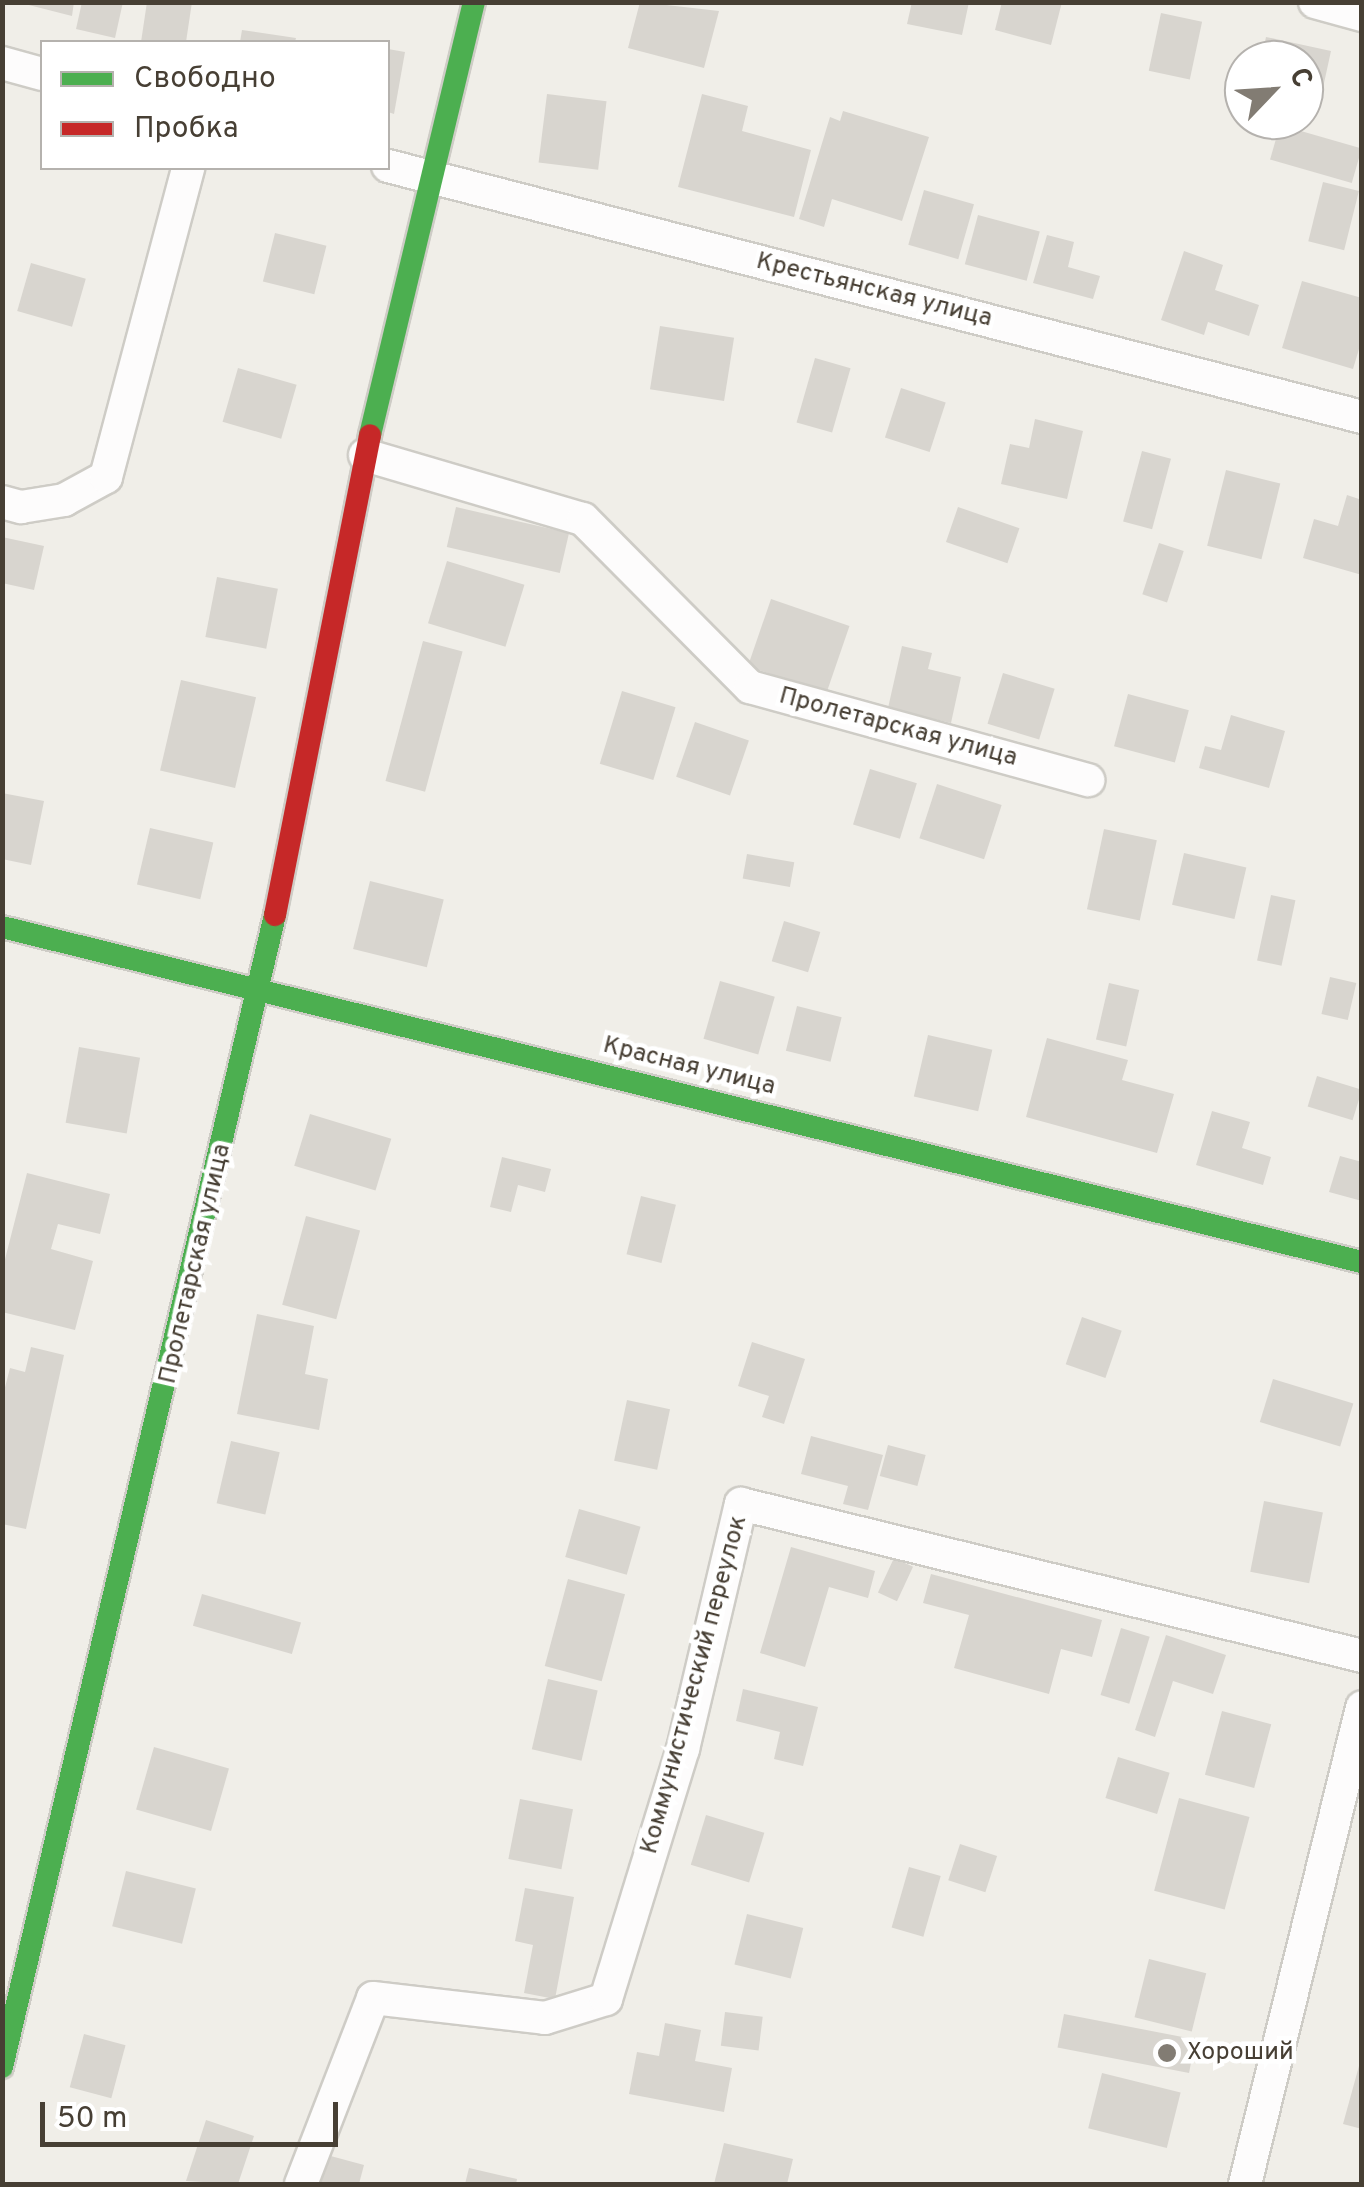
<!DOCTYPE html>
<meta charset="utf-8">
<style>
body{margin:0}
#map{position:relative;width:1364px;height:2187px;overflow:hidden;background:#f0eee8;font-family:Overpass,sans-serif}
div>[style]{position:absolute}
.building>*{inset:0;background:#d8d5cf;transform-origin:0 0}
.roads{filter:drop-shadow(2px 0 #ceccc6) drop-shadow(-2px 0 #ceccc6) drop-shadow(0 2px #ceccc6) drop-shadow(0 -2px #ceccc6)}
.street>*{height:32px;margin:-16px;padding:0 16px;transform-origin:16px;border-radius:16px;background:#fdfcfc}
.fast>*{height:22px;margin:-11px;padding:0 11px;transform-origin:11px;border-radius:11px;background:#4caf50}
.jam>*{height:22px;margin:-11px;padding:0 11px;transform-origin:11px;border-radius:11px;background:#c62828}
.dots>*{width:28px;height:28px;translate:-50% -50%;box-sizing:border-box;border:5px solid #fff;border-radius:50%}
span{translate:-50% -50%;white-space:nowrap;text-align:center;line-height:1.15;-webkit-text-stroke:9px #fff;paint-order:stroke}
.street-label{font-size:25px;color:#473f34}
.poi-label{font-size:25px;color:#473f34}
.left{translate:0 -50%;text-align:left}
.frame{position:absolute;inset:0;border:5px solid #473f34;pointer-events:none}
.legend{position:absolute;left:40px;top:40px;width:350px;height:130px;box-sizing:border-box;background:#fff;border:2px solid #b5b2ae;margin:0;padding:12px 18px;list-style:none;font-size:30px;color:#473f34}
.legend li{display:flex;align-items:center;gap:20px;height:50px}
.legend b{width:50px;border:2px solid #b5b2ae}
.north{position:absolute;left:1224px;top:40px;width:100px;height:100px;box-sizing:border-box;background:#fff;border:2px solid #b5b2ae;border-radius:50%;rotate:65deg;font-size:28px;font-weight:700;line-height:40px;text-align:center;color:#473f34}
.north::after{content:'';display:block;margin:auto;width:35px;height:45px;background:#827c73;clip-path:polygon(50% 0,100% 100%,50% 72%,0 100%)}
.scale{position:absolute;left:40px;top:2102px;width:298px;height:45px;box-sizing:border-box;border:5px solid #473f34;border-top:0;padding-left:12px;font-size:30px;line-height:35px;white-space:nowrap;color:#473f34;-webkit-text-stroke:8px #fff;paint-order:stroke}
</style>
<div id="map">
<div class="building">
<div style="clip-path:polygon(17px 2px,74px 2px,72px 16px)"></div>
<div style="clip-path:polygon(82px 2px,123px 2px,115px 38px,76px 29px)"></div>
<div style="clip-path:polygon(147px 2px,192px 2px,186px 42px,141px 42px)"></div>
<div style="clip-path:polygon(640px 2px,719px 11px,704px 68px,628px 48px)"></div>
<div style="clip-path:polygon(912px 2px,969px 2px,962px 35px,907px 24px)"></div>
<div style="clip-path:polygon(1002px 2px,1062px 2px,1051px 45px,995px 30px)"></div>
<div style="left:1161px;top:13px;width:42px;height:59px;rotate:12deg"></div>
<div style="clip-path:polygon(242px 30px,296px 38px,295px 42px,240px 42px)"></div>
<div style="clip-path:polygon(1266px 37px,1331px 51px,1319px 106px,1304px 103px,1304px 60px,1261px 60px)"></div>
<div style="clip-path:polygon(388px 49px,405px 52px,394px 114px,388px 112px)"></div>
<div style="left:547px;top:94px;width:60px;height:69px;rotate:7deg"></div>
<div style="clip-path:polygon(702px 94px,748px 106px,742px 131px,811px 150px,794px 217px,678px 187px)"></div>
<div style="clip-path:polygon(843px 111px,929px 137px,902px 221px,832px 199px,824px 227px,799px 219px,830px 117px,840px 121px)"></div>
<div style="left:1280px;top:125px;width:85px;height:36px;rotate:16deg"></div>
<div style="left:1323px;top:182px;width:37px;height:61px;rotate:14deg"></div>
<div style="left:924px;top:190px;width:52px;height:57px;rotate:16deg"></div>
<div style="left:978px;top:215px;width:64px;height:51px;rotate:15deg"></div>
<div style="left:275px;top:233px;width:53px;height:50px;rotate:14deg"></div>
<div style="clip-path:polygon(1047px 235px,1074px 242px,1068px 267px,1100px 276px,1093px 299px,1033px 283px)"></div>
<div style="clip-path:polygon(1184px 251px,1223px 265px,1215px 290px,1259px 305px,1249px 336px,1208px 322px,1204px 335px,1161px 320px)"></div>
<div style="left:31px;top:263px;width:57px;height:50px;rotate:16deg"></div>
<div style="clip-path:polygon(1302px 281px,1362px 298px,1362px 339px,1353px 369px,1282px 348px)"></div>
<div style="left:660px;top:326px;width:75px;height:64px;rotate:9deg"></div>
<div style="left:815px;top:358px;width:37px;height:67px;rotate:16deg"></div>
<div style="left:238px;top:368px;width:61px;height:56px;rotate:16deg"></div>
<div style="left:901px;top:388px;width:47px;height:52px;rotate:18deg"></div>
<div style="clip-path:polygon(1035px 419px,1083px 431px,1067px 499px,1001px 484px,1010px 444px,1029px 448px)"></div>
<div style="left:1142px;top:451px;width:30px;height:73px;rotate:15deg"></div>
<div style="left:1226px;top:470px;width:56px;height:78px;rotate:14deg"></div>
<div style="clip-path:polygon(1347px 495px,1362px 500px,1362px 575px,1303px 558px,1314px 519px,1338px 526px)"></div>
<div style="left:456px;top:507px;width:116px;height:41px;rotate:13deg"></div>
<div style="left:958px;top:507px;width:65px;height:37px;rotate:19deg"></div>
<div style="clip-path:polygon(2px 537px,44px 546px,34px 590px,2px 583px)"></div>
<div style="left:1159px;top:543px;width:26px;height:54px;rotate:18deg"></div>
<div style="left:447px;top:561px;width:81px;height:65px;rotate:17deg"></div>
<div style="left:217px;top:577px;width:62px;height:61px;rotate:11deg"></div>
<div style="left:771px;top:599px;width:83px;height:71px;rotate:19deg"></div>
<div style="left:423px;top:641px;width:41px;height:145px;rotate:15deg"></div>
<div style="clip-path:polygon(902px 646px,932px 653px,928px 669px,961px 677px,951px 723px,888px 708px)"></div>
<div style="left:1003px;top:673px;width:54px;height:53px;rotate:17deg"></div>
<div style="left:181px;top:680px;width:77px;height:93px;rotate:13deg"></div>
<div style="left:622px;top:691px;width:56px;height:76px;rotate:17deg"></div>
<div style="left:1128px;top:694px;width:63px;height:54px;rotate:15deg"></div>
<div style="clip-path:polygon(1231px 715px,1285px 731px,1269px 788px,1199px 768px,1205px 746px,1221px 750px)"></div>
<div style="left:695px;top:722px;width:57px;height:58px;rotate:19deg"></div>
<div style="left:870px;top:769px;width:49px;height:58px;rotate:17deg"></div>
<div style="left:937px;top:784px;width:68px;height:57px;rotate:18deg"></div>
<div style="clip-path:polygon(2px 793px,44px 801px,31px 865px,2px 859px)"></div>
<div style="left:150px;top:828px;width:65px;height:58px;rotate:13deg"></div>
<div style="left:1104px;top:829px;width:54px;height:82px;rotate:12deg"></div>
<div style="left:1184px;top:853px;width:64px;height:53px;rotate:13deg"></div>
<div style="left:747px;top:854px;width:48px;height:25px;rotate:10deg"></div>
<div style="left:370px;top:881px;width:76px;height:70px;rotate:14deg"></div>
<div style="left:1271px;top:895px;width:25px;height:67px;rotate:12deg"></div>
<div style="left:784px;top:921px;width:38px;height:42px;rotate:17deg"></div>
<div style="left:1330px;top:977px;width:27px;height:38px;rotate:13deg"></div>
<div style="left:720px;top:981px;width:57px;height:60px;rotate:16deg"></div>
<div style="left:1109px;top:983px;width:31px;height:58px;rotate:13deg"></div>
<div style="left:797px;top:1006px;width:46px;height:46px;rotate:14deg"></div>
<div style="left:928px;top:1035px;width:66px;height:63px;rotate:13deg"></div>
<div style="clip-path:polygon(1047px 1038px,1128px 1060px,1122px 1080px,1174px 1094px,1157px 1153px,1026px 1117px)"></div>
<div style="left:79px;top:1047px;width:62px;height:77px;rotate:10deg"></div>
<div style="left:1317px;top:1076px;width:47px;height:32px;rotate:17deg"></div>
<div style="clip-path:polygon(1212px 1111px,1250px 1122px,1242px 1148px,1271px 1157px,1263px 1185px,1196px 1165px)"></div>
<div style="left:310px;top:1114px;width:85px;height:54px;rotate:17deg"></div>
<div style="clip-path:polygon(1340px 1156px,1362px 1162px,1362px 1201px,1329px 1192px)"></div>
<div style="clip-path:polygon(502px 1157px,551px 1169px,545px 1192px,518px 1185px,511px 1212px,490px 1207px)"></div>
<div style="clip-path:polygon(27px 1173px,110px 1194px,100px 1234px,58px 1224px,51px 1249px,93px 1261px,75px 1330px,2px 1312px,2px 1271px)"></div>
<div style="left:641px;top:1196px;width:36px;height:60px;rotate:14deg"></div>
<div style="left:306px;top:1216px;width:56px;height:92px;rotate:15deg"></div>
<div style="clip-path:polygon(257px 1314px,314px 1326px,305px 1374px,328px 1379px,319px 1430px,237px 1414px)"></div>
<div style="left:1082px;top:1317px;width:42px;height:50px;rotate:19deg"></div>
<div style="clip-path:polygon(752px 1342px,805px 1359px,784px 1424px,762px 1417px,769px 1396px,738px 1386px)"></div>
<div style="clip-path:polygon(31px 1347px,64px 1355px,26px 1529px,2px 1524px,2px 1399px,10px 1368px,25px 1372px)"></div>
<div style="left:1273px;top:1379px;width:84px;height:45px;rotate:17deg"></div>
<div style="left:627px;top:1400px;width:44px;height:62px;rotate:12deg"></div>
<div style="clip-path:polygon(811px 1436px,883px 1455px,868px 1510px,843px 1504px,848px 1486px,801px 1474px)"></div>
<div style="left:231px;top:1441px;width:50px;height:64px;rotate:13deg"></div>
<div style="left:888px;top:1445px;width:39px;height:32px;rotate:15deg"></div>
<div style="left:1264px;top:1501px;width:60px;height:72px;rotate:11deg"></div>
<div style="left:579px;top:1509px;width:64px;height:50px;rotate:16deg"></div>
<div style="clip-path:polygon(791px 1547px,875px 1571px,868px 1598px,829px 1587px,805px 1667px,760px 1653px)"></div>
<div style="left:894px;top:1558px;width:21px;height:38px;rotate:25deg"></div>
<div style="clip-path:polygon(931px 1574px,1102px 1620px,1092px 1657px,1061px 1649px,1049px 1694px,954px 1668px,969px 1615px,923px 1603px)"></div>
<div style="left:568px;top:1579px;width:59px;height:90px;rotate:15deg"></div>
<div style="left:202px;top:1594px;width:103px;height:33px;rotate:16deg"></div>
<div style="left:1121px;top:1628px;width:30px;height:70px;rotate:17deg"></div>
<div style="clip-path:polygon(1166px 1635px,1226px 1655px,1213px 1694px,1173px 1681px,1155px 1737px,1135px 1730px)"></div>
<div style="left:548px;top:1679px;width:51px;height:72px;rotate:13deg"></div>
<div style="clip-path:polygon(743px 1689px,818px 1707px,803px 1766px,774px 1759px,780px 1732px,736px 1721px)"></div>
<div style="left:1222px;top:1711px;width:51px;height:66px;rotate:15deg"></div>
<div style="left:154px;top:1747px;width:78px;height:65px;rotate:16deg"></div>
<div style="left:1118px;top:1757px;width:54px;height:43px;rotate:17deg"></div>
<div style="left:1179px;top:1798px;width:73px;height:96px;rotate:15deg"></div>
<div style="left:520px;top:1799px;width:54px;height:61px;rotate:11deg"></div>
<div style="left:706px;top:1815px;width:61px;height:52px;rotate:17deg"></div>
<div style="left:960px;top:1844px;width:39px;height:38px;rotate:18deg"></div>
<div style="left:909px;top:1867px;width:33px;height:63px;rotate:16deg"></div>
<div style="left:126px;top:1871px;width:72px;height:57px;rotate:14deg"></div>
<div style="clip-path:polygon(525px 1888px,574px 1897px,555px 1999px,524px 1993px,533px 1945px,515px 1941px)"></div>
<div style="left:747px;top:1914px;width:58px;height:52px;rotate:14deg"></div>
<div style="left:1149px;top:1959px;width:59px;height:60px;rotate:14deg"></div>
<div style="left:725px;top:2012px;width:38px;height:34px;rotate:7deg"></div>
<div style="left:1064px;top:2014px;width:134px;height:34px;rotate:11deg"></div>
<div style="clip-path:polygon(665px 2023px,701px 2030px,695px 2061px,732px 2068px,724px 2112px,629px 2094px,637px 2052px,659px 2056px)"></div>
<div style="left:84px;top:2034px;width:43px;height:55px;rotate:15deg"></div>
<div style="clip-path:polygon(1362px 2055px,1362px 2129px,1343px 2124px)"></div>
<div style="left:1102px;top:2073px;width:81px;height:57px;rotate:14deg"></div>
<div style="clip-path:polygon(206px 2120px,254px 2136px,238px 2184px,186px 2181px)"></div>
<div style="clip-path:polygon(724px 2143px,793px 2159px,787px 2184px,714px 2184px)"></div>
<div style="clip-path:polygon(327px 2155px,364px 2165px,359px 2184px,320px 2184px)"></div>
<div style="clip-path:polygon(469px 2168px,517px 2179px,516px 2184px,465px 2184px)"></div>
</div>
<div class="roads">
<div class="street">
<div style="left:1315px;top:2px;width:49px;rotate:15.5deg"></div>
<div style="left:2px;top:63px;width:41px;rotate:15.4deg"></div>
<div style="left:388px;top:166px;width:1006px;rotate:14.45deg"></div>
<div style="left:365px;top:455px;width:227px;rotate:16.4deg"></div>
<div style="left:583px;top:519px;width:237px;rotate:45.2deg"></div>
<div style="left:750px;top:687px;width:351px;rotate:15.4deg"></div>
<div style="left:2px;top:502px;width:20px;rotate:15deg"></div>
<div style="left:21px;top:507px;width:44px;rotate:-9.2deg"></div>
<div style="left:64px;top:500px;width:48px;rotate:-28.7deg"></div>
<div style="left:106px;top:477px;width:320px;rotate:-75.1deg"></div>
<div style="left:301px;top:2184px;width:199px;rotate:-68.8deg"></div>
<div style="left:373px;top:1998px;width:173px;rotate:6.6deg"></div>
<div style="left:545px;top:2018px;width:64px;rotate:-17.3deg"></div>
<div style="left:606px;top:1999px;width:262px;rotate:-72.9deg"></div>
<div style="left:683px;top:1749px;width:252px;rotate:-76.7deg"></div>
<div style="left:741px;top:1504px;width:639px;rotate:13.75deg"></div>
<div style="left:1245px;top:2184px;width:491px;rotate:-76.2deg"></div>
</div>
<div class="fast">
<div style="left:370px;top:435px;width:445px;rotate:-76.5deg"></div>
<div style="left:2px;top:927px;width:1401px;rotate:13.84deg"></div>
<div style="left:2px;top:2067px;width:1184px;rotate:-76.67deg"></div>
</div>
<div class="jam">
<div style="left:275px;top:915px;width:489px;rotate:-78.8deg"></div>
</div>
</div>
<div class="dots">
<div style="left:1167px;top:2053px;background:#827c73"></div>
</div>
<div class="street-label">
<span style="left:874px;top:291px;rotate:14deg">Крестьянская улица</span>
<span style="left:898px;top:728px;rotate:15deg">Пролетарская улица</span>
<span style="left:689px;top:1067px;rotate:14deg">Красная улица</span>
<span style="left:196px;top:1264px;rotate:-77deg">Пролетарская улица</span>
<span style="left:695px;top:1685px;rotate:-75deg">Коммунистический переулок</span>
</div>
<div class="poi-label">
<span class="left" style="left:1187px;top:2053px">Хороший</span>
</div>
<div class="frame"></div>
<ul class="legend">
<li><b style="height:12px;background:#4caf50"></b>Свободно</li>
<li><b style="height:12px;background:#c62828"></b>Пробка</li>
</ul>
<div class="north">С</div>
<div class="scale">50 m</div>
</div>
